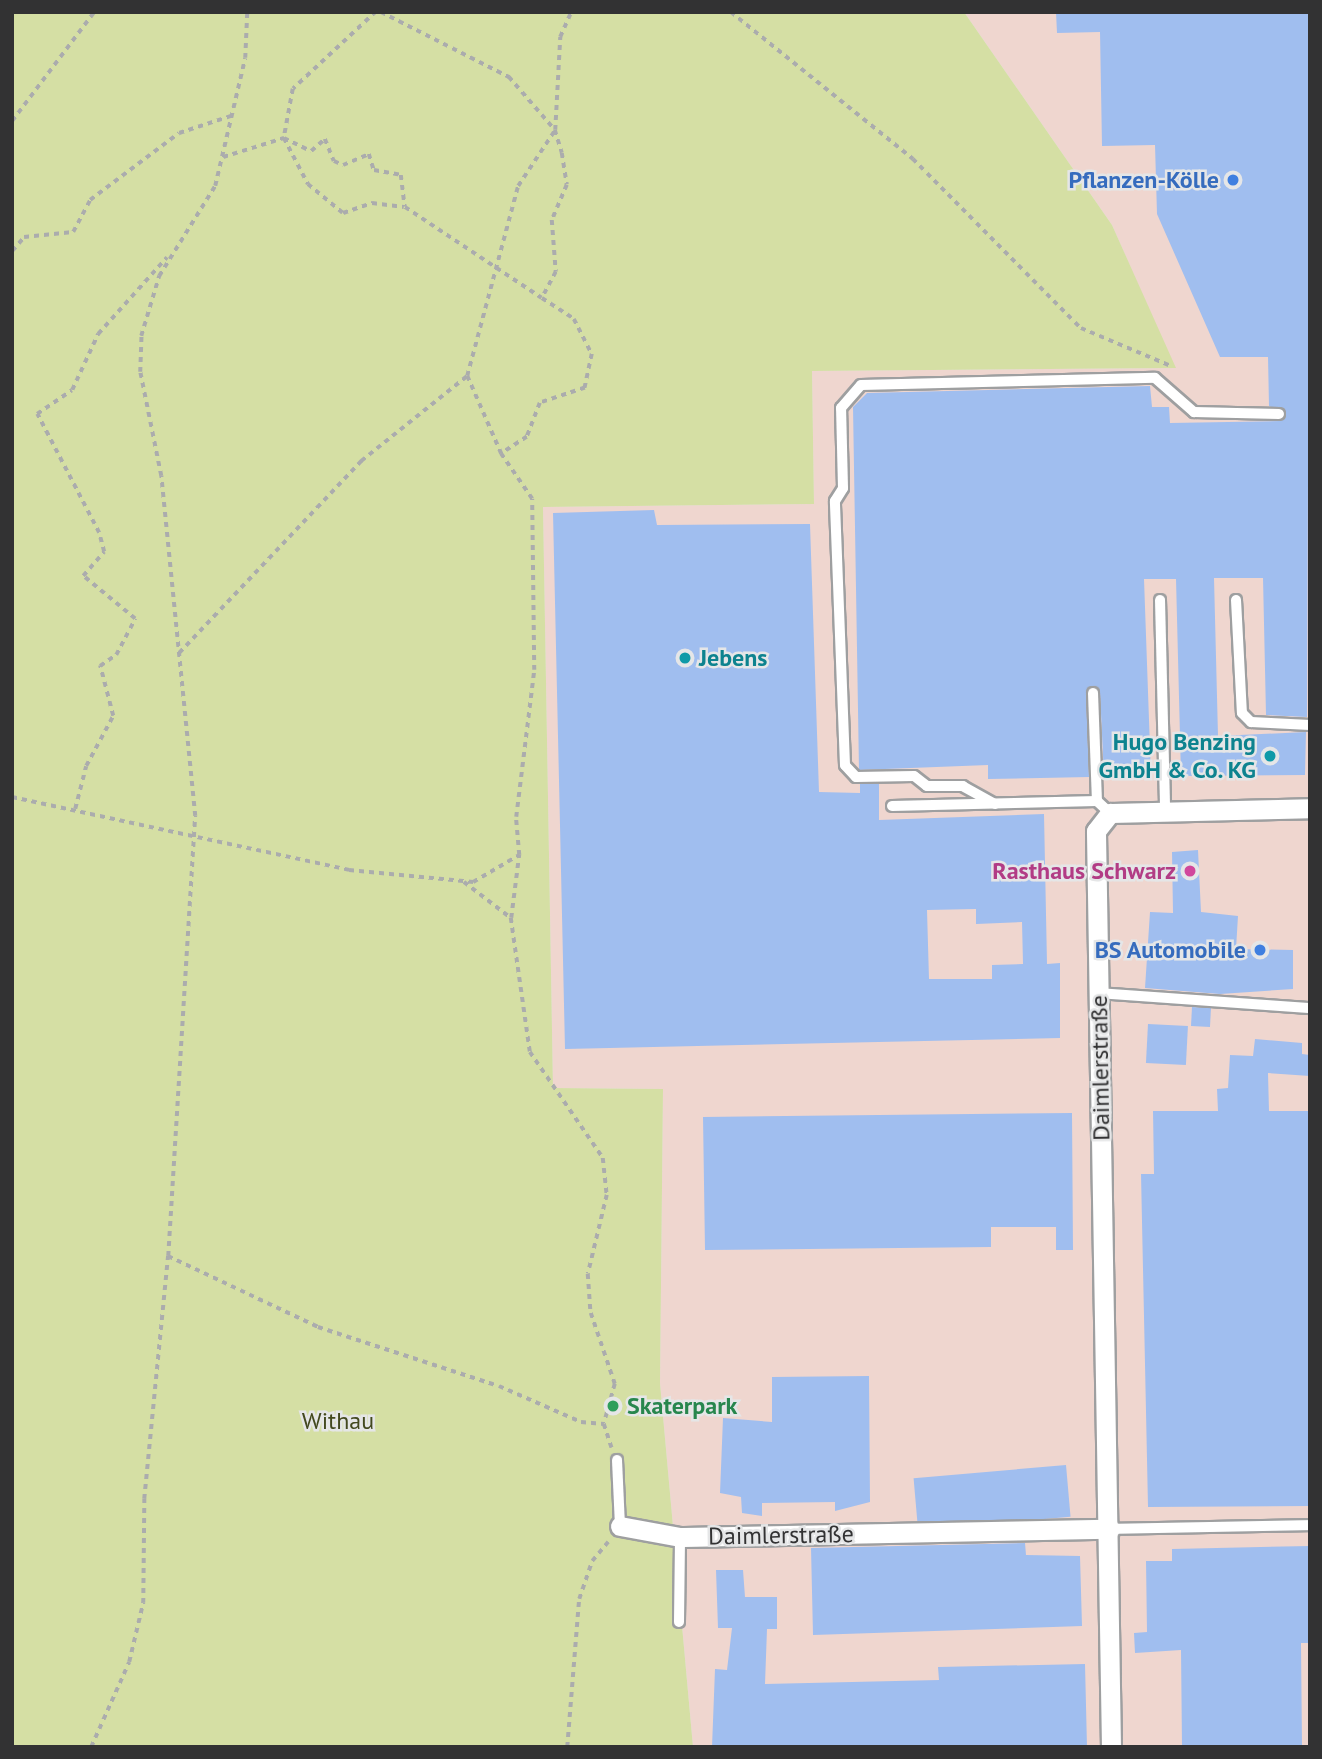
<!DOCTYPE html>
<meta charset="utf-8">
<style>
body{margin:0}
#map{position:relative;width:1322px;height:1759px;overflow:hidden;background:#e5e6e7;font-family:"PT Sans",sans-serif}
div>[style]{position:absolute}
.industrial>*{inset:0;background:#efd6cf}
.green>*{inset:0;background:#d5dfa4}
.building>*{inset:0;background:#a0beef;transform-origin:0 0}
.path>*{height:3.5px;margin-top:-1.75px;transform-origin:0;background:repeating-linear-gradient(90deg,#abacad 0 5px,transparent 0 10px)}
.roads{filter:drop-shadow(2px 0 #9e9fa0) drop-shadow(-2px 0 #9e9fa0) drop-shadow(0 2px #9e9fa0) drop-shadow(0 -2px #9e9fa0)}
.lane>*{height:10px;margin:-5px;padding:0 5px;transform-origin:5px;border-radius:5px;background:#fff}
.street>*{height:19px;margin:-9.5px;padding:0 9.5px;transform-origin:9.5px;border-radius:9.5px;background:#fff}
.dots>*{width:19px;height:19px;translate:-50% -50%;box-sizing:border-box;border:4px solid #e5e6e7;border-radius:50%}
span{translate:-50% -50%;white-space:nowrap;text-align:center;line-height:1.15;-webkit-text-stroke:5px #e5e6e7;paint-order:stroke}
.shop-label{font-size:24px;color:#366cbe;font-weight:700}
.right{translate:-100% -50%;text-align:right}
.culture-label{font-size:24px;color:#0d838f;font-weight:700}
.left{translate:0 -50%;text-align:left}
.hotel-label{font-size:24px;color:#b23c85;font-weight:700}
.street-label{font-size:24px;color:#323233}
.leisure-label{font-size:24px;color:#27864d;font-weight:700}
.park-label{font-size:24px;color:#43491f}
.frame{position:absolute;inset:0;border:14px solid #323233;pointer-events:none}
</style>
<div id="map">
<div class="industrial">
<div style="clip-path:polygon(964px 12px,1310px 12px,1310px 1747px,693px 1747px,660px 1383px,663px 1089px,553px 1088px,543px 507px,814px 504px,812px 371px,1175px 368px,1112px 225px)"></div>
</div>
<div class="green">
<div style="clip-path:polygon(12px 12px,964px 12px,1112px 225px,1176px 368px,812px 371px,814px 504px,543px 507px,553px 1088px,663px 1089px,660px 1383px,693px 1747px,12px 1747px)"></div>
</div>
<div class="building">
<div style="clip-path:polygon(1056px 12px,1310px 12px,1307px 717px,1266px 715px,1263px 578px,1214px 578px,1218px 736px,1306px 732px,1305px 775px,1181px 776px,1176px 579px,1144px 579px,1151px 776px,1104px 776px,1100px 693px,1093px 686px,1086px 693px,1089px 777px,988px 779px,988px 765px,859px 770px,853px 407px,867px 393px,1150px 386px,1152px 407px,1169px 407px,1170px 423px,1279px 421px,1286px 415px,1269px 406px,1268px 357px,1220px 357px,1157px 214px,1155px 145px,1102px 146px,1100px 32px,1057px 33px)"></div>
<div style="clip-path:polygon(evenodd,654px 510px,657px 525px,810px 524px,819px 792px,860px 793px,860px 784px,879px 784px,879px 820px,1044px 814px,1047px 964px,1060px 963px,1060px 1038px,565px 1049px,553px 513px,654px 510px,976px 909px,976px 924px,1022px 922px,1023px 964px,992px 965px,992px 979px,929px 979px,927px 910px,976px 909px)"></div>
<div style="clip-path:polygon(1198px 850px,1201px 912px,1238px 916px,1236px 949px,1293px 950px,1293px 989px,1220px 994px,1145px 988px,1150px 912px,1173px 913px,1172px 852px)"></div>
<div style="left:1192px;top:1007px;width:19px;height:19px;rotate:3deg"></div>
<div style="left:1148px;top:1024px;width:40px;height:39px;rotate:3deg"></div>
<div style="clip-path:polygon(1255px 1039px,1302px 1043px,1302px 1054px,1310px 1055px,1310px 1076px,1268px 1073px,1269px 1111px,1310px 1111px,1310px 1506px,1148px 1507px,1141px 1174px,1154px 1174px,1153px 1111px,1218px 1111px,1217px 1089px,1228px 1088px,1230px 1055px,1253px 1056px)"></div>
<div style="clip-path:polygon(1072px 1113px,1073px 1250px,1056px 1250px,1056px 1227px,991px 1227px,991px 1247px,705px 1250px,703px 1117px)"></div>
<div style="clip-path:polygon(869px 1376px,870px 1502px,835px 1511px,835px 1502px,762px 1503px,762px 1516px,742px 1513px,741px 1497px,720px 1493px,723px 1418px,772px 1422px,772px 1377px)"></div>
<div style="left:1066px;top:1465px;width:52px;height:153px;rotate:85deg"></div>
<div style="clip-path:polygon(1025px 1543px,1026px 1555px,1080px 1556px,1082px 1626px,813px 1635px,811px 1548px)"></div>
<div style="clip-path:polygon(1310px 1546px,1310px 1643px,1301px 1643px,1302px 1747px,1182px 1747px,1181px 1650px,1135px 1653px,1134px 1633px,1147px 1632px,1146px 1561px,1172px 1561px,1172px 1549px)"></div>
<div style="clip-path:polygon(716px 1570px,743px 1570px,745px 1597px,777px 1597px,777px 1629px,767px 1629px,765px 1684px,939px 1680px,938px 1667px,1085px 1664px,1087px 1747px,712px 1747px,715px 1669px,727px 1670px,732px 1628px,718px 1628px)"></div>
</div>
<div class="path">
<div style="left:376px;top:12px;width:113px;rotate:137.1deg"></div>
<div style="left:293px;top:89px;width:50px;rotate:100.4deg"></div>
<div style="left:284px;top:138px;width:52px;rotate:62.4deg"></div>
<div style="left:308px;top:184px;width:45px;rotate:39.6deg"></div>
<div style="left:343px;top:213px;width:31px;rotate:-19deg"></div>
<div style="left:372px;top:203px;width:32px;rotate:7deg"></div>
<div style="left:381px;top:12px;width:144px;rotate:26.9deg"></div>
<div style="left:509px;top:77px;width:70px;rotate:49deg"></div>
<div style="left:555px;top:130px;width:24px;rotate:73deg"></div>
<div style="left:562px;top:153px;width:32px;rotate:81deg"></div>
<div style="left:567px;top:185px;width:38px;rotate:113deg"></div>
<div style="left:552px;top:220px;width:52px;rotate:85.6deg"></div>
<div style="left:556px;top:272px;width:30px;rotate:118deg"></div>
<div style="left:542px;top:298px;width:38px;rotate:33deg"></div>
<div style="left:574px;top:319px;width:39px;rotate:63deg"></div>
<div style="left:592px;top:354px;width:35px;rotate:102deg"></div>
<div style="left:585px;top:388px;width:47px;rotate:161.6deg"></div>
<div style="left:540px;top:403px;width:36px;rotate:111deg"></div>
<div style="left:527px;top:437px;width:30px;rotate:147deg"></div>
<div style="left:731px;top:12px;width:234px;rotate:38.9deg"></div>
<div style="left:913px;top:159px;width:238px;rotate:45.2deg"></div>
<div style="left:1081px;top:328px;width:98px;rotate:22.9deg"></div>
<div style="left:12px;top:121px;width:136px;rotate:-53deg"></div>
<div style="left:223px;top:157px;width:64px;rotate:-17.3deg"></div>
<div style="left:284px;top:138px;width:30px;rotate:26deg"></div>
<div style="left:311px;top:151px;width:18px;rotate:-41deg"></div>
<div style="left:325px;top:139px;width:24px;rotate:68deg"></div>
<div style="left:334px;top:161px;width:10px;rotate:24deg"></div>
<div style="left:343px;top:165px;width:28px;rotate:-23deg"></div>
<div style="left:369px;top:154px;width:17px;rotate:73deg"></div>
<div style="left:374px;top:170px;width:27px;rotate:10deg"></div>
<div style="left:401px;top:175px;width:32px;rotate:83deg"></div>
<div style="left:405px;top:207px;width:164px;rotate:33.6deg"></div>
<div style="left:12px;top:251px;width:18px;rotate:-49deg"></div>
<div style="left:24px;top:237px;width:49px;rotate:-5.8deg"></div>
<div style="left:73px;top:232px;width:36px;rotate:-62deg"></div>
<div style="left:90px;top:200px;width:111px;rotate:-37deg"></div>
<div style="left:179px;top:133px;width:58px;rotate:-18.1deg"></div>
<div style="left:179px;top:653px;width:265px;rotate:-46.5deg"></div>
<div style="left:361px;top:461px;width:136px;rotate:-38.7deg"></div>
<div style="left:467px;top:376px;width:197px;rotate:-75deg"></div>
<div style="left:518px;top:186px;width:67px;rotate:-56.5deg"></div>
<div style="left:555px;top:130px;width:93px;rotate:-86.9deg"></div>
<div style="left:560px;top:37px;width:27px;rotate:-66deg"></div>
<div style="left:12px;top:797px;width:345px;rotate:12.2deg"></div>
<div style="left:349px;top:870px;width:125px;rotate:5.5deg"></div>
<div style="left:473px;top:882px;width:53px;rotate:-30.4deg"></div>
<div style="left:519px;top:855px;width:38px;rotate:-95deg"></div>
<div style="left:516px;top:817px;width:148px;rotate:-83deg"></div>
<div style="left:534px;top:670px;width:171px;rotate:-90.7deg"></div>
<div style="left:532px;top:499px;width:55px;rotate:-124.6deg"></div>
<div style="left:501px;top:454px;width:85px;rotate:-113.6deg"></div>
<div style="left:75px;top:809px;width:44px;rotate:-75.7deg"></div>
<div style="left:86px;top:766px;width:57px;rotate:-61.6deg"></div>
<div style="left:113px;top:716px;width:52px;rotate:-104.6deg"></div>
<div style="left:100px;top:666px;width:19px;rotate:-35deg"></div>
<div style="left:116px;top:655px;width:41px;rotate:-62.2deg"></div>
<div style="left:135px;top:619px;width:67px;rotate:-140.4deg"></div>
<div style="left:83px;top:576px;width:32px;rotate:-49deg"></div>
<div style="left:104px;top:552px;width:20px;rotate:-105deg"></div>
<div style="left:99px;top:533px;width:134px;rotate:-117.5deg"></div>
<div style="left:37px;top:414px;width:42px;rotate:-34.4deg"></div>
<div style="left:72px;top:390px;width:62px;rotate:-65.1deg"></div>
<div style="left:98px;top:334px;width:103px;rotate:-48.1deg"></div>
<div style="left:464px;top:882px;width:59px;rotate:37.5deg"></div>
<div style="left:511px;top:918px;width:135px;rotate:81.9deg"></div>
<div style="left:530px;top:1052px;width:129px;rotate:55.4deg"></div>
<div style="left:603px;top:1158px;width:37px;rotate:84deg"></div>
<div style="left:607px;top:1195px;width:81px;rotate:103.5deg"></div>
<div style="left:588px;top:1274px;width:39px;rotate:86deg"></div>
<div style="left:591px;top:1313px;width:75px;rotate:71.3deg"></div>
<div style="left:615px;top:1384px;width:41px;rotate:105.4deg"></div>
<div style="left:511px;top:918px;width:64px;rotate:-82.8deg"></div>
<div style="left:168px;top:1256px;width:166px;rotate:25.3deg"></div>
<div style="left:318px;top:1327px;width:190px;rotate:18.1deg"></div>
<div style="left:499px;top:1386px;width:90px;rotate:23.7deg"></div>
<div style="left:581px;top:1422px;width:23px;rotate:5deg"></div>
<div style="left:604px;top:1424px;width:25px;rotate:72deg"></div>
<div style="left:91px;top:1747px;width:93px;rotate:-65.9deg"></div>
<div style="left:129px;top:1662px;width:61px;rotate:-76.7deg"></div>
<div style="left:143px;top:1603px;width:104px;rotate:-89.4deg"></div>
<div style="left:144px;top:1499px;width:244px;rotate:-84.4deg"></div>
<div style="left:168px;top:1256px;width:441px;rotate:-86.5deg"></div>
<div style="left:195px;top:816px;width:342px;rotate:-95.7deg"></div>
<div style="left:161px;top:476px;width:106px;rotate:-101.4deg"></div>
<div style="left:140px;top:372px;width:36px;rotate:-88deg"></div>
<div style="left:141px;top:336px;width:63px;rotate:-73.3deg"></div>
<div style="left:159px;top:276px;width:106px;rotate:-58.1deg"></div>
<div style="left:215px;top:186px;width:131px;rotate:-76.8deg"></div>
<div style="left:245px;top:58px;width:46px;rotate:-87.5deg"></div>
<div style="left:567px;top:1747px;width:148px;rotate:-85.4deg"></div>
<div style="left:579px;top:1599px;width:40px;rotate:-71.1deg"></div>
<div style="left:592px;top:1561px;width:25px;rotate:-50deg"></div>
</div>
<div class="roads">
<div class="lane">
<div style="left:1160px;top:600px;width:209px;rotate:88.6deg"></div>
<div style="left:1236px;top:600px;width:113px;rotate:87deg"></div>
<div style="left:1242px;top:713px;width:13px;rotate:45deg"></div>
<div style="left:1251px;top:722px;width:59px;rotate:2.9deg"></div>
<div style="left:1093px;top:693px;width:108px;rotate:87.9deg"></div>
<div style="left:995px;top:804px;width:37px;rotate:-151deg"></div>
<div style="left:963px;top:786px;width:36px;rotate:180deg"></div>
<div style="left:927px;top:786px;width:16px;rotate:-142deg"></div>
<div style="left:914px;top:776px;width:58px;rotate:179deg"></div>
<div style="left:856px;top:777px;width:16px;rotate:-133deg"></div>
<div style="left:845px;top:765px;width:264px;rotate:-92.2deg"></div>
<div style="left:835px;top:501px;width:15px;rotate:-58deg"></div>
<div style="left:843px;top:488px;width:80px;rotate:-91.4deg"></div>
<div style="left:841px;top:408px;width:30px;rotate:-49deg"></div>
<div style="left:861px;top:385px;width:294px;rotate:-1.4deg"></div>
<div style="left:1155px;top:378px;width:52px;rotate:41.1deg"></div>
<div style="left:1194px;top:412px;width:85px;rotate:1.3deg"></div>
<div style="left:892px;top:806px;width:205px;rotate:-1.4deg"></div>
<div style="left:1097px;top:801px;width:18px;rotate:43deg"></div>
<div style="left:1099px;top:993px;width:212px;rotate:4.1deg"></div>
<div style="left:617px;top:1460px;width:66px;rotate:87.4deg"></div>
<div style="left:1110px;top:1529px;width:200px;rotate:-1.1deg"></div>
<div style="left:679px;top:1622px;width:85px;rotate:-89.3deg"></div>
</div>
<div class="street">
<div style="left:620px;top:1526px;width:61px;rotate:10.4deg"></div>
<div style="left:680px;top:1537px;width:430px;rotate:-1.1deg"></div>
<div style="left:1111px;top:1747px;width:916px;rotate:-90.94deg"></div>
<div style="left:1096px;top:831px;width:23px;rotate:-52deg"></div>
<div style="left:1110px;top:813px;width:200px;rotate:-1.4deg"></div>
</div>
</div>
<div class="dots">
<div style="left:1233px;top:180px;background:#3f7fe0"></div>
<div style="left:685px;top:658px;background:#0f9aa8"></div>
<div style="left:1270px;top:756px;background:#0f9aa8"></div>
<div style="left:1190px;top:871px;background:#d1479c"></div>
<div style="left:1260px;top:950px;background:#3f7fe0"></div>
<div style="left:613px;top:1406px;background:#2e9e5b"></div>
</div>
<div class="shop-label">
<span class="right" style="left:1219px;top:180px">Pflanzen-Kölle</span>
<span class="right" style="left:1246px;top:950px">BS Automobile</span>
</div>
<div class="culture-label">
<span class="left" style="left:699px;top:658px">Jebens</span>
<span class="right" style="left:1256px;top:756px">Hugo Benzing<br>GmbH &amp; Co. KG</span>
</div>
<div class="hotel-label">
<span class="right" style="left:1176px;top:871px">Rasthaus Schwarz</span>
</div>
<div class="street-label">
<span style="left:1100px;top:1068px;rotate:-91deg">Daimlerstraße</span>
<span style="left:781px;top:1535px;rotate:-1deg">Daimlerstraße</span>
</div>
<div class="leisure-label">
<span class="left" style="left:627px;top:1406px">Skaterpark</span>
</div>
<div class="park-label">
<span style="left:338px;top:1421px">Withau</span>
</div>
<div class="frame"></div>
</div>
